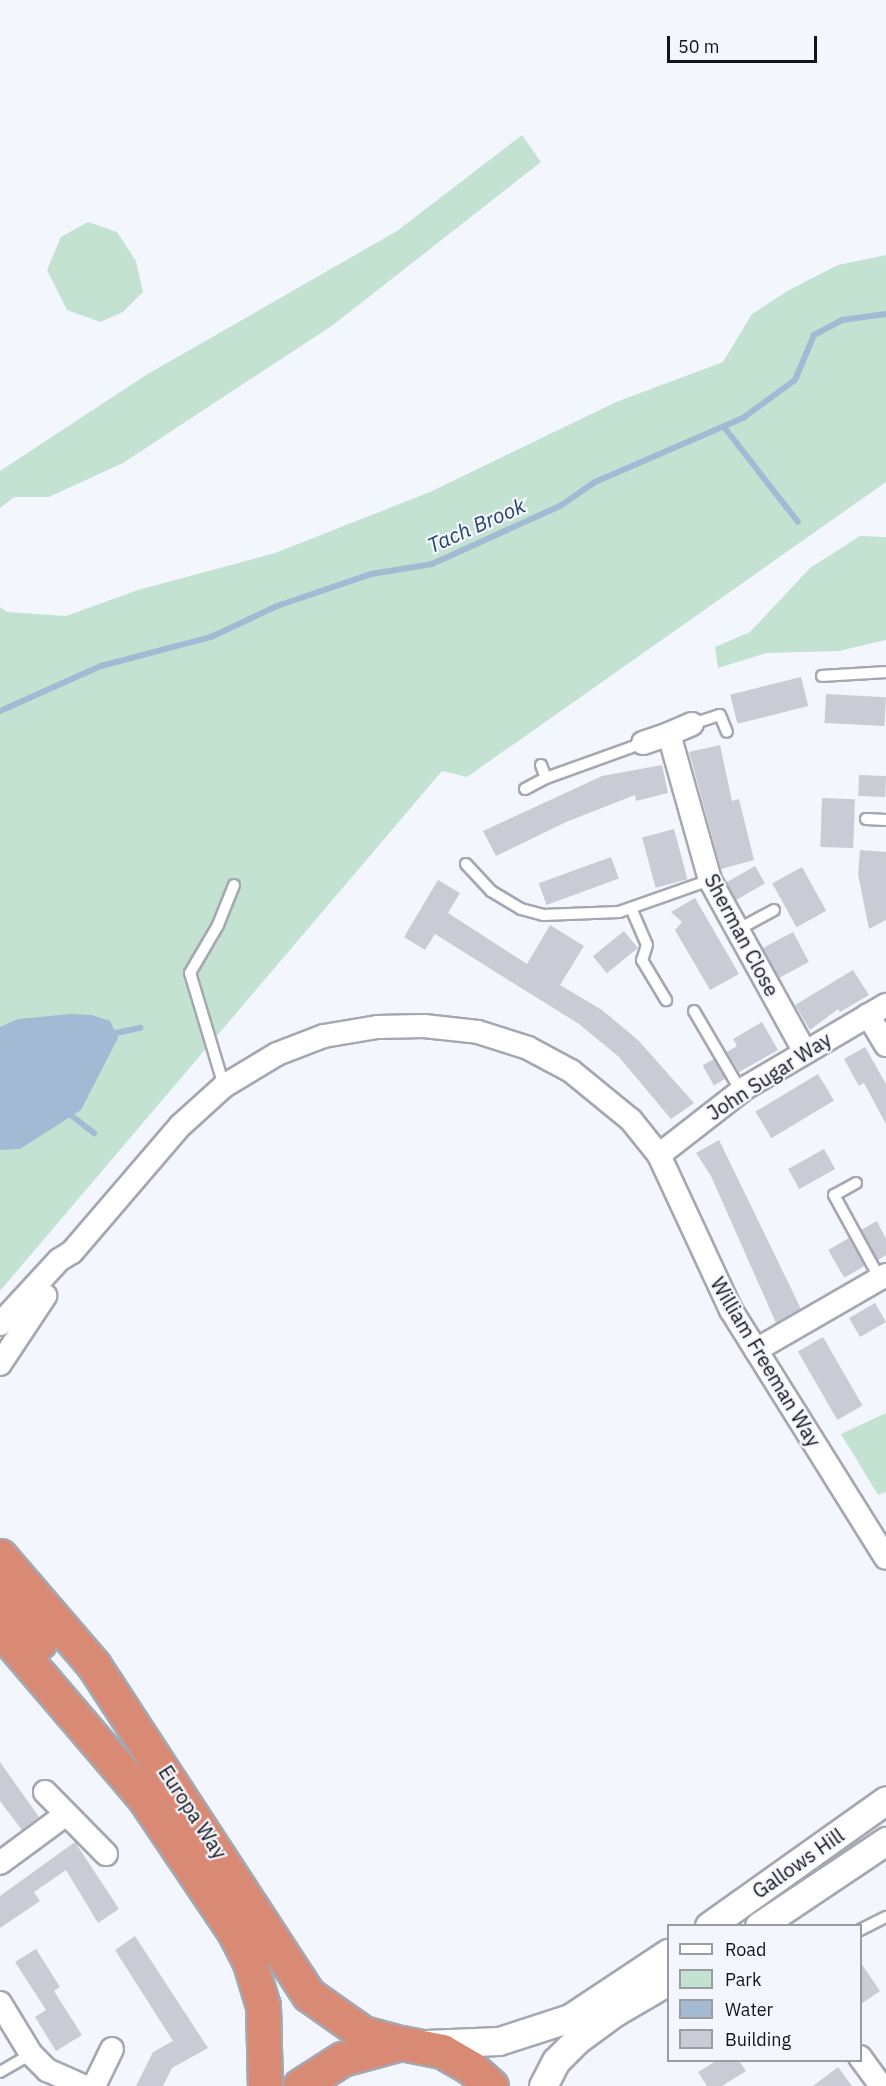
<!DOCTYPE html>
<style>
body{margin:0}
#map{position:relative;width:886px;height:2086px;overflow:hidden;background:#f4f6fe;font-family:"IBM Plex Sans",sans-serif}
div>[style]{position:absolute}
.green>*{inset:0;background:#c4e2d2}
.water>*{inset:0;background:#a4b9d4}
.stream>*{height:6px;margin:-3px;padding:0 3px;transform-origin:3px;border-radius:3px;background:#a4b9d4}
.building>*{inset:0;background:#c9ccd5;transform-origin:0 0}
.roads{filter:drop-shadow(2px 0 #a5a8b0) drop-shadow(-2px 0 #a5a8b0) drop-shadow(0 2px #a5a8b0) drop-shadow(0 -2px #a5a8b0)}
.service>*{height:10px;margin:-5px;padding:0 5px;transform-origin:5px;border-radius:5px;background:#fff}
.minor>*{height:22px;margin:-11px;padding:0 11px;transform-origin:11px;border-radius:11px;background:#fff}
.tertiary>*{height:27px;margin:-13.5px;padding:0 13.5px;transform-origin:13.5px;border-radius:13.5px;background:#fff}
.trunk>*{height:33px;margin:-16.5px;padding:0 16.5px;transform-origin:16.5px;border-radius:16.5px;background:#d88a74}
span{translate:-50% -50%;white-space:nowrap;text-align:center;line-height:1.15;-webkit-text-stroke:4.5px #f4f6fe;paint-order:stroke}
.street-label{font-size:20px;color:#131417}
.water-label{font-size:21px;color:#234368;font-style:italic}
.legend{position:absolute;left:667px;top:1924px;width:195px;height:138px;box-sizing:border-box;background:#f4f6fe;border:2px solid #9a9ca2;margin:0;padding:8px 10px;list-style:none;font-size:18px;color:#131417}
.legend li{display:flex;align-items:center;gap:12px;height:30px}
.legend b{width:30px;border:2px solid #9a9ca2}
.scale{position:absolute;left:667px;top:36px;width:150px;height:27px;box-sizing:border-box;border:3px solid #131417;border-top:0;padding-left:8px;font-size:18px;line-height:21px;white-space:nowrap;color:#131417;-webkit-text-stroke:4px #f4f6fe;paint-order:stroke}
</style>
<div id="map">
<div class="green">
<div style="clip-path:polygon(522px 135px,541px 162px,333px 325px,123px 463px,49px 497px,14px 497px,0 508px,0 471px,146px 375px,397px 231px)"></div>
<div style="clip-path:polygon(88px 222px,117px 232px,136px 261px,143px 292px,123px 312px,100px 322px,67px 310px,47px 270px,61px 237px)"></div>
<div style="clip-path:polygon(886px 255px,886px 482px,467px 777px,442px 771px,0 1291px,0 607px,7px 612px,66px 616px,138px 590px,275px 553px,430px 492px,616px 402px,723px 362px,752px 314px,789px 290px,838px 265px)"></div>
<div style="clip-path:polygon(860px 536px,886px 537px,886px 640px,839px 651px,766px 653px,718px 668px,715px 647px,750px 632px,810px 568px)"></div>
<div style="clip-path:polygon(886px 1413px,886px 1492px,878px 1495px,841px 1434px)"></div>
</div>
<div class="water">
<div style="clip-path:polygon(71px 1014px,92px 1015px,110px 1021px,118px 1038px,81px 1110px,20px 1149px,0 1150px,0 1027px,18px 1019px)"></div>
</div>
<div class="stream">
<div style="left:724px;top:427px;width:120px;rotate:52.1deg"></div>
<div style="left:0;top:711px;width:111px;rotate:-24deg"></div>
<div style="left:101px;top:666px;width:114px;rotate:-14.8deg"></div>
<div style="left:211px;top:637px;width:73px;rotate:-25.2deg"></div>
<div style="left:277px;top:606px;width:99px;rotate:-18.8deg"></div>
<div style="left:371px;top:574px;width:62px;rotate:-9.3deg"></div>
<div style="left:432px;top:564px;width:141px;rotate:-24.4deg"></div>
<div style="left:560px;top:506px;width:42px;rotate:-34.4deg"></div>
<div style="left:595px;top:482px;width:161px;rotate:-23.4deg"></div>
<div style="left:743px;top:418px;width:64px;rotate:-36.2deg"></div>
<div style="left:795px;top:380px;width:49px;rotate:-67.1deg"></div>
<div style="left:814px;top:335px;width:32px;rotate:-28deg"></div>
<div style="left:842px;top:320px;width:44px;rotate:-7.8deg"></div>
<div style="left:116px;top:1033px;width:25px;rotate:-12deg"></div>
<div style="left:72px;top:1116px;width:28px;rotate:38deg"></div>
</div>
<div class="building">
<div style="left:801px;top:677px;width:30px;height:73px;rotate:76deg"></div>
<div style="left:826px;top:694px;width:60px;height:29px;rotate:3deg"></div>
<div style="clip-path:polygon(720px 745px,732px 801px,739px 799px,754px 860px,721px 869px,689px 752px)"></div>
<div style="clip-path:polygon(662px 765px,668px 793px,636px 801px,635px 795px,566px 822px,496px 856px,483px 831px,602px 776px)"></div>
<div style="left:859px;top:775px;width:27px;height:21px;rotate:2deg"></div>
<div style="left:822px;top:798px;width:33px;height:49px;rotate:2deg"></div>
<div style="left:674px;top:829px;width:52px;height:33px;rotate:75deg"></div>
<div style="clip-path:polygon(860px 850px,886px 852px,886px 920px,869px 929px,858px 874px)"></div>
<div style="left:611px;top:857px;width:23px;height:77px;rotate:70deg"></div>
<div style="left:755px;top:866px;width:20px;height:33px;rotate:60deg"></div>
<div style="left:802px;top:867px;width:50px;height:34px;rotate:61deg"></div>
<div style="clip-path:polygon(438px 880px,460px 893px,448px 913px,527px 964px,550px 925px,584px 946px,560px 985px,602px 1010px,638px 1040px,694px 1103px,671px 1119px,619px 1057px,579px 1024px,435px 934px,425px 950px,404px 937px)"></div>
<div style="clip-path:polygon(695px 898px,739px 974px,710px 990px,675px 930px,682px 922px,671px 912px)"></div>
<div style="left:624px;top:931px;width:22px;height:40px;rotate:51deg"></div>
<div style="left:793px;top:932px;width:34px;height:34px;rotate:62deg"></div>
<div style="clip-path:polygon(853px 970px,869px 995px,840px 1012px,838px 1009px,810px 1030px,795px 1005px)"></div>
<div style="clip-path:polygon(762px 1022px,778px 1050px,739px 1072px,727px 1052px,737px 1046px,733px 1039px)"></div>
<div style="clip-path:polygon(865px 1047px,886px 1084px,886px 1124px,864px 1083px,859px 1086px,844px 1059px)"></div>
<div style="left:714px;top:1059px;width:23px;height:13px;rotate:61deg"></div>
<div style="left:818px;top:1074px;width:31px;height:73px;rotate:59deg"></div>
<div style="clip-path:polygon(719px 1140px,801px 1309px,776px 1323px,711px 1176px,696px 1153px)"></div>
<div style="left:824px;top:1149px;width:23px;height:41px;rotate:61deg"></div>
<div style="clip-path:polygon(877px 1221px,886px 1239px,886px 1255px,878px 1260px,861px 1230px)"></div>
<div style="left:849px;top:1238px;width:32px;height:24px;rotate:60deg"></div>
<div style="left:875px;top:1303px;width:22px;height:30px;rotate:60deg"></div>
<div style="left:823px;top:1337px;width:79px;height:29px;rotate:60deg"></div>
<div style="clip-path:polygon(0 1762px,39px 1817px,22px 1830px,0 1801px)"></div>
<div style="clip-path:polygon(75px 1842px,119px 1909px,98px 1923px,66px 1870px,34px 1892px,40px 1901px,0 1928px,0 1896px)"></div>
<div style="clip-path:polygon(135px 1936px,208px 2048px,172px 2068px,163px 2086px,136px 2086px,153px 2052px,173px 2041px,115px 1950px)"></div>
<div style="clip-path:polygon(36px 1949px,60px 1987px,54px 1991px,82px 2035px,56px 2051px,35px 2017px,46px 2010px,15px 1962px)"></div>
<div style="clip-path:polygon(861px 1963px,880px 1991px,861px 2004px)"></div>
<div style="clip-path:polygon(716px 2061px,739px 2061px,746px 2071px,722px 2086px,707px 2086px,698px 2072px)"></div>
<div style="clip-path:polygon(838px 2067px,852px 2086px,813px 2086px)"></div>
</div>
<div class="roads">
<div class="service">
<div style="left:822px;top:676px;width:64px;rotate:-3.6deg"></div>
<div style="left:692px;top:724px;width:29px;rotate:-18deg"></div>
<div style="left:720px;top:715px;width:18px;rotate:68deg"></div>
<div style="left:541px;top:765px;width:14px;rotate:69deg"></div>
<div style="left:546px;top:778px;width:103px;rotate:-19.8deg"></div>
<div style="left:525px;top:789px;width:24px;rotate:-28deg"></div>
<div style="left:866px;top:819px;width:20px;rotate:3deg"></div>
<div style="left:466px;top:864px;width:37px;rotate:47deg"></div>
<div style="left:491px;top:891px;width:35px;rotate:31deg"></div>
<div style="left:521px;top:909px;width:23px;rotate:15deg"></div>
<div style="left:543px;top:915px;width:76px;rotate:-2.3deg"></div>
<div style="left:619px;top:912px;width:96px;rotate:-19.4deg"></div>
<div style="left:631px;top:908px;width:40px;rotate:66.6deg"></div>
<div style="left:647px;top:945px;width:16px;rotate:108deg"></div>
<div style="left:642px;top:960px;width:47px;rotate:59deg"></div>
<div style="left:737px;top:930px;width:42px;rotate:-28.4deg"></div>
<div style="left:694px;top:1011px;width:93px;rotate:59.6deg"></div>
<div style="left:224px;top:1086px;width:118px;rotate:-106.7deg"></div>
<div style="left:190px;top:973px;width:56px;rotate:-59.7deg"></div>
<div style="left:218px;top:925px;width:43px;rotate:-68.2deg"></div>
<div style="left:856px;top:1183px;width:25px;rotate:151deg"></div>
<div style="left:834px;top:1195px;width:96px;rotate:61.3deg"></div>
<div style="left:860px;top:1930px;width:29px;rotate:-27deg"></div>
<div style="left:0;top:2072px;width:36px;rotate:-30deg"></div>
</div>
<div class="minor">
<div style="left:692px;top:724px;width:25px;rotate:157deg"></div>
<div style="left:669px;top:734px;width:152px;rotate:74.3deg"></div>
<div style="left:710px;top:880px;width:196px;rotate:61.1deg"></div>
<div style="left:643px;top:743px;width:28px;rotate:-19deg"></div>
<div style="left:868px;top:1015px;width:35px;rotate:59deg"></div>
<div style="left:659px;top:1155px;width:109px;rotate:-37.9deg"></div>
<div style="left:745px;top:1088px;width:164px;rotate:-30.5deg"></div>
<div style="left:0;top:1324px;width:87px;rotate:-47.3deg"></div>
<div style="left:59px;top:1260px;width:15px;rotate:-32deg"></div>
<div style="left:72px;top:1252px;width:167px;rotate:-49.4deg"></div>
<div style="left:181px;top:1125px;width:58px;rotate:-42.2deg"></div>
<div style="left:224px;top:1086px;width:62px;rotate:-31.1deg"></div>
<div style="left:277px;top:1054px;width:50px;rotate:-21deg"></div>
<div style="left:324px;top:1036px;width:54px;rotate:-9.6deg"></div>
<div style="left:377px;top:1027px;width:47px;rotate:-1.2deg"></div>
<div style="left:424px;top:1026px;width:54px;rotate:6.3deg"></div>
<div style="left:478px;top:1032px;width:52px;rotate:17.7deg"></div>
<div style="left:528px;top:1048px;width:49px;rotate:28.1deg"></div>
<div style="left:571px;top:1071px;width:77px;rotate:39.2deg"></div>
<div style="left:631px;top:1120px;width:45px;rotate:51.3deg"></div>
<div style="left:659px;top:1155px;width:171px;rotate:65.1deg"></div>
<div style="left:731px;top:1310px;width:292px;rotate:58deg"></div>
<div style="left:756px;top:1350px;width:150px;rotate:-30deg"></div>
<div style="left:0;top:1364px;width:82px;rotate:-56.5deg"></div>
<div style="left:45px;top:1792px;width:87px;rotate:45.5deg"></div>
<div style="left:0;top:1863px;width:81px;rotate:-36.4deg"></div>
<div style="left:0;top:2003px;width:60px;rotate:58.7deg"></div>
<div style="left:31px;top:2054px;width:23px;rotate:45deg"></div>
<div style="left:47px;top:2070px;width:39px;rotate:24deg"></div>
<div style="left:860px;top:2057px;width:36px;rotate:54deg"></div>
<div style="left:94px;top:2086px;width:41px;rotate:-64.1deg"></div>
</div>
<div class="tertiary">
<div style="left:709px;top:1926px;width:217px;rotate:-35.4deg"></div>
<div style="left:759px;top:1926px;width:153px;rotate:-33.8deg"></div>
<div style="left:426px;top:2044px;width:73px;rotate:-2.4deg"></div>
<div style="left:499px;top:2041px;width:75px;rotate:-17.9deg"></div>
<div style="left:570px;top:2018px;width:118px;rotate:-33.6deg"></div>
<div style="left:543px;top:2086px;width:28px;rotate:-63deg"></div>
<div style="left:556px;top:2061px;width:30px;rotate:-45deg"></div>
<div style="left:577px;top:2040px;width:47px;rotate:-36.4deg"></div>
<div style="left:615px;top:2012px;width:61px;rotate:-30.3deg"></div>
</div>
<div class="trunk">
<div style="left:0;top:1556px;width:143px;rotate:49.3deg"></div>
<div style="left:93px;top:1664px;width:395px;rotate:56.9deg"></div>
<div style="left:309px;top:1995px;width:66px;rotate:35.1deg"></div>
<div style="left:363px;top:2033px;width:39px;rotate:15deg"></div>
<div style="left:0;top:1597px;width:60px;rotate:49.1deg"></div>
<div style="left:0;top:1629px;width:223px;rotate:49.5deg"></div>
<div style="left:145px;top:1799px;width:161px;rotate:56.1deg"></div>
<div style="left:235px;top:1933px;width:34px;rotate:63deg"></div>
<div style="left:250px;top:1963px;width:45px;rotate:73.2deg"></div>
<div style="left:263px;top:2006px;width:80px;rotate:88.6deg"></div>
<div style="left:300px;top:2086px;width:50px;rotate:-32.7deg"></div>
<div style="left:342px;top:2059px;width:61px;rotate:-15.2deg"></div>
<div style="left:401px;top:2043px;width:42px;rotate:11deg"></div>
<div style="left:442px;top:2051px;width:34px;rotate:30deg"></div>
<div style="left:471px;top:2068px;width:27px;rotate:42deg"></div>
</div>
</div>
<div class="street-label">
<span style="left:742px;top:935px;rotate:62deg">Sherman Close</span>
<span style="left:769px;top:1076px;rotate:-33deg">John Sugar Way</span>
<span style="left:766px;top:1362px;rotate:59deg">William Freeman Way</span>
<span style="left:193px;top:1812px;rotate:57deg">Europa Way</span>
<span style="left:798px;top:1863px;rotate:-35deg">Gallows Hill</span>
</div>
<div class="water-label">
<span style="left:476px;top:525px;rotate:-24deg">Tach Brook</span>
</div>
<ul class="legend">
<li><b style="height:8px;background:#fff"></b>Road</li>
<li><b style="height:16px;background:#c4e2d2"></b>Park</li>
<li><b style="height:16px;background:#a4b9d4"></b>Water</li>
<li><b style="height:16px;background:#c9ccd5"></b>Building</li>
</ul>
<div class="scale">50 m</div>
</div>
